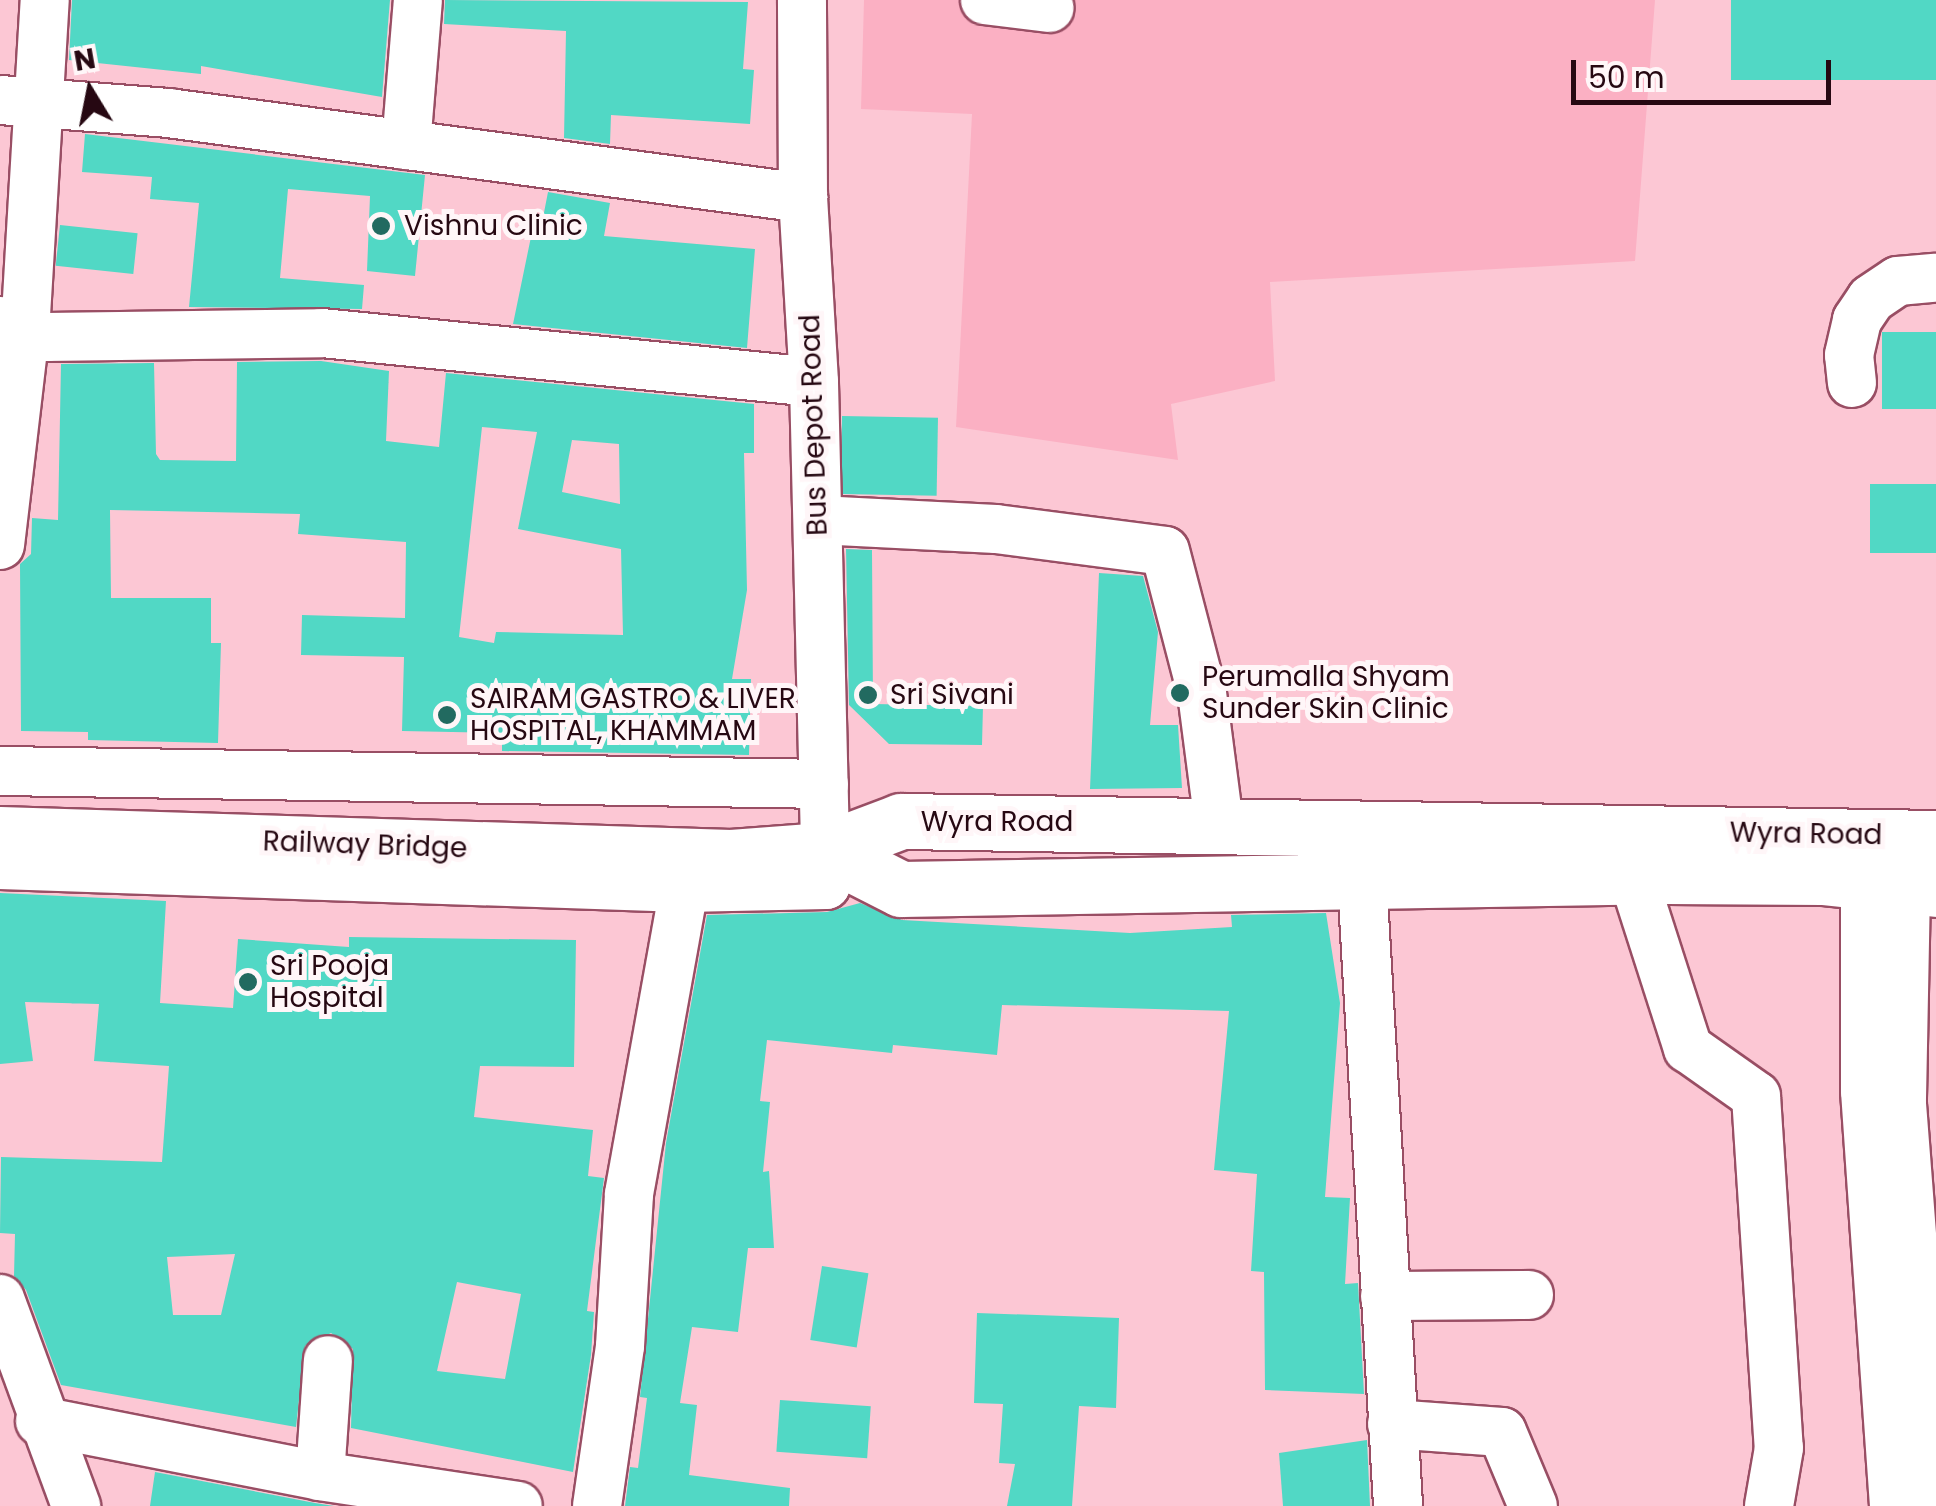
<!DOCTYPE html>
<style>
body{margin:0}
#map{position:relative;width:1936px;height:1506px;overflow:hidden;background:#fcc7d4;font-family:Poppins,sans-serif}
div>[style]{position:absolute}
.green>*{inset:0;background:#fbb0c3}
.building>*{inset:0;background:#51d8c5;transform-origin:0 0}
.roads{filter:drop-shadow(2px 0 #994e64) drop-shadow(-2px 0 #994e64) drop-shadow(0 2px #994e64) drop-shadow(0 -2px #994e64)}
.minor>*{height:48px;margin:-24px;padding:0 24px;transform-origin:24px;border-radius:24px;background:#fff}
.major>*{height:55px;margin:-27.5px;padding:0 27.5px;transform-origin:27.5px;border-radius:27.5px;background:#fff}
.dots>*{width:28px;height:28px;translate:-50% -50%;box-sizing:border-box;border:5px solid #fff6f8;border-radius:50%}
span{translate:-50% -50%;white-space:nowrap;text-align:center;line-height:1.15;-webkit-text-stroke:10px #fff6f8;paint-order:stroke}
.poi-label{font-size:28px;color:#260812}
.left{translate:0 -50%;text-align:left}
.street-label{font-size:28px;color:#260812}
.north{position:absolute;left:40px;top:40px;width:100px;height:100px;-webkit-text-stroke:8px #fff6f8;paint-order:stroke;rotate:350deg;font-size:28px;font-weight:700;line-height:40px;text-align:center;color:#260812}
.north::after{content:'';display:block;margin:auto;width:35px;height:45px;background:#260812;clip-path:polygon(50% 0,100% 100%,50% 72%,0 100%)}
.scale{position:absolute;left:1571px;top:60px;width:260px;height:45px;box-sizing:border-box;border:5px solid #260812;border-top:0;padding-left:12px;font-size:30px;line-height:35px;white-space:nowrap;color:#260812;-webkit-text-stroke:8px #fff6f8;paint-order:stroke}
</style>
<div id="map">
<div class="green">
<div style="clip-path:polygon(864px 0,1655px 0,1635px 261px,1270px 282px,1275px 381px,1171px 404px,1178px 460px,956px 427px,972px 114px,861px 109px)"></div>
</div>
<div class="building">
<div style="clip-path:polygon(72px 0,390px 0,382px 97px,201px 66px,201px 74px,69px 60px)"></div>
<div style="clip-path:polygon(445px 0,748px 2px,743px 69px,754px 70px,750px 124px,611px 115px,610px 144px,564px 138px,566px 31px,444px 24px)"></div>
<div style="left:1731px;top:0;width:205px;height:80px"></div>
<div style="clip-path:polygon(85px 134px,425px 175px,415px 276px,367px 271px,370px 196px,288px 189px,280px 278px,364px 285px,362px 309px,189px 307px,199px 203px,150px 199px,152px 177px,82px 172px)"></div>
<div style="clip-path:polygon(548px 192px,610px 203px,604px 236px,755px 249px,747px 348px,513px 324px,532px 232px,540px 233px)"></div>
<div style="left:60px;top:225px;width:78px;height:41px;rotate:6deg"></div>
<div style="left:1882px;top:332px;width:54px;height:77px"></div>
<div style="clip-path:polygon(evenodd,321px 361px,389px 371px,386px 441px,439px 447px,446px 373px,754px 404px,754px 453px,744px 453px,747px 590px,732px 679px,751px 679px,749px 755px,502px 751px,502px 733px,402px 731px,404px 657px,301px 655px,302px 615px,405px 618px,406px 542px,298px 534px,300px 514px,110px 510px,111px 598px,211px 598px,211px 643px,221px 643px,218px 743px,88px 740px,88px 732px,21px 731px,20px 564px,31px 554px,32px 518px,58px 520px,61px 364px,154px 363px,156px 454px,160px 460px,236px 461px,237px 362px,321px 361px,482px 427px,537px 432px,518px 529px,621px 549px,623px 635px,496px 632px,494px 643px,459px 637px,482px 427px,321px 361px,572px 440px,619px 444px,620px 504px,562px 492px,572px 440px)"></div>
<div style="left:842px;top:416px;width:96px;height:78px;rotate:1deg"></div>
<div style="left:1870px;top:484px;width:66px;height:69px"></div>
<div style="clip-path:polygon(846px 549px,872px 550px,873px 704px,983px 706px,982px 745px,889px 744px,849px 705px)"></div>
<div style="clip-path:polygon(1099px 573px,1143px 576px,1158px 632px,1150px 725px,1178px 725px,1182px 788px,1090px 789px)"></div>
<div style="clip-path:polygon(evenodd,0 893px,166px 901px,160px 1003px,233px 1008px,238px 939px,349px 947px,349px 937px,576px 940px,574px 1067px,480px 1066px,474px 1117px,593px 1130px,588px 1176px,604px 1178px,587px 1311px,594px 1312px,591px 1355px,573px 1472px,351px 1428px,353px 1349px,331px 1333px,305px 1346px,296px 1427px,61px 1385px,26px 1290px,14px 1276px,15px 1234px,0 1233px,1px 1157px,162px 1162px,169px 1066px,94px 1061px,99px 1004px,25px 1002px,33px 1061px,0 1064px,0 893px,235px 1254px,221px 1315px,173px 1315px,167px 1257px,235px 1254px,0 893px,457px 1282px,521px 1294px,505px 1379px,437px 1371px,457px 1282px)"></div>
<div style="clip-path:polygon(860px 903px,902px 920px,1130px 933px,1232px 927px,1231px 915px,1326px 913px,1340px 1003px,1325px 1197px,1350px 1198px,1345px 1284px,1358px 1283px,1364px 1394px,1265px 1390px,1264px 1272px,1251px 1271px,1257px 1174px,1214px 1170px,1229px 1011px,1002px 1005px,997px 1055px,893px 1045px,892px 1053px,767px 1040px,760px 1101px,770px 1102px,763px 1172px,769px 1171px,774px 1248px,748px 1248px,738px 1332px,692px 1327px,680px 1403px,697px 1405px,689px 1475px,790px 1488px,789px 1506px,625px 1506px,630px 1467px,638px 1468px,647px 1398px,640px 1397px,666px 1143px,707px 915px,827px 912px)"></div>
<div style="left:822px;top:1266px;width:47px;height:75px;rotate:9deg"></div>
<div style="clip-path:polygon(977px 1313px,1119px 1318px,1116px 1408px,1079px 1406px,1072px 1506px,1007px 1506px,1015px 1464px,999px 1463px,1003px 1404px,974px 1403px)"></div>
<div style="left:780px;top:1400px;width:91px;height:52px;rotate:4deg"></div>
<div style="clip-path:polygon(1367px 1440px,1370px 1506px,1283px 1506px,1279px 1453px)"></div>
<div style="clip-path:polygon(155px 1472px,315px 1503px,334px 1506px,150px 1506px)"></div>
</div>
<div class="roads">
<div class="minor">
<div style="left:985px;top:0;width:65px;rotate:7deg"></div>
<div style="left:0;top:100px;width:169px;rotate:4.4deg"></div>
<div style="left:168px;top:113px;width:641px;rotate:7.62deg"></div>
<div style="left:406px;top:145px;width:145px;rotate:-85.3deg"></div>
<div style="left:0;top:321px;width:49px;rotate:19.2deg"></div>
<div style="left:46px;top:337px;width:276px;rotate:-0.8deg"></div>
<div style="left:322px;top:333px;width:494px;rotate:5.7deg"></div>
<div style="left:1852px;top:383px;width:28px;rotate:-96deg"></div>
<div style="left:1849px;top:355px;width:36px;rotate:-77deg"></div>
<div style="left:1857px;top:320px;width:25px;rotate:-56deg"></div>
<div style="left:1871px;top:299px;width:32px;rotate:-34deg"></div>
<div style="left:1898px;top:281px;width:38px;rotate:-5deg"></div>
<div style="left:818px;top:520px;width:178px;rotate:2.9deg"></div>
<div style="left:996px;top:529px;width:170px;rotate:7.4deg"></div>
<div style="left:1165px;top:551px;width:147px;rotate:75.4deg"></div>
<div style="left:1202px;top:693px;width:132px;rotate:82.6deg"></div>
<div style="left:0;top:545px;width:214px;rotate:-83.3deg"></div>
<div style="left:25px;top:332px;width:333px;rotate:-86.6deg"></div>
<div style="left:0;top:771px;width:824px;rotate:0.9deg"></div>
<div style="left:1865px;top:844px;width:247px;rotate:90deg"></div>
<div style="left:1865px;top:1091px;width:416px;rotate:86deg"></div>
<div style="left:1360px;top:846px;width:661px;rotate:86.7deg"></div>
<div style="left:1899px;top:850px;width:40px;rotate:80deg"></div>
<div style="left:1906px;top:889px;width:215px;rotate:91.1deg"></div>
<div style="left:1902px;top:1104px;width:403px;rotate:85.6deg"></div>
<div style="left:0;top:865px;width:684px;rotate:1.93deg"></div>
<div style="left:684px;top:888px;width:142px;rotate:-1.2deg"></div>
<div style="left:826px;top:885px;width:503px;rotate:-91.37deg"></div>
<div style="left:814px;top:382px;width:184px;rotate:-93.4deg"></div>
<div style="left:803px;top:198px;width:198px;rotate:-90.3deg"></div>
<div style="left:1633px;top:877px;width:180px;rotate:72.2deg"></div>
<div style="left:1688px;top:1048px;width:83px;rotate:35.2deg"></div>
<div style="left:1756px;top:1096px;width:353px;rotate:86.3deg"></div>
<div style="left:1779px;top:1448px;width:59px;rotate:99.8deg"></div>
<div style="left:1385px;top:1296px;width:144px;rotate:-0.4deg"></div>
<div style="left:0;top:1299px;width:221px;rotate:69.8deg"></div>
<div style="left:40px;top:1421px;width:285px;rotate:11.1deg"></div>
<div style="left:320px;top:1476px;width:200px;rotate:8.6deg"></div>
<div style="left:1392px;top:1424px;width:110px;rotate:4.2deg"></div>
<div style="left:1502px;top:1432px;width:80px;rotate:67.3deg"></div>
<div style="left:320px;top:1476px;width:116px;rotate:-86.1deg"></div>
<div style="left:597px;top:1506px;width:162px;rotate:-81.8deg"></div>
<div style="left:620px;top:1346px;width:152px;rotate:-86.6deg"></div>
<div style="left:629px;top:1194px;width:311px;rotate:-79.8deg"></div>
</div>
<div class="major">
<div style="left:0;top:834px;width:731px;rotate:1.8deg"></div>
<div style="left:731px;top:857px;width:93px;rotate:-4.3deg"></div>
<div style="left:824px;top:850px;width:82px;rotate:-20.6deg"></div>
<div style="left:901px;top:821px;width:1035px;rotate:0.94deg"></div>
<div style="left:824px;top:850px;width:86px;rotate:26.9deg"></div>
<div style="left:901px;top:889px;width:767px;rotate:-0.97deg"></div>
<div style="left:1668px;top:876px;width:154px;rotate:0.4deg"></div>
<div style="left:1822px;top:877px;width:115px;rotate:6deg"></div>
</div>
</div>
<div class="dots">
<div style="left:381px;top:226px;background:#226a60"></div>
<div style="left:1180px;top:693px;background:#226a60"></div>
<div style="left:868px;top:695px;background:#226a60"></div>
<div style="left:447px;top:715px;background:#226a60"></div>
<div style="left:248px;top:982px;background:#226a60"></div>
</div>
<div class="poi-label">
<span class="left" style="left:404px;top:226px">Vishnu Clinic</span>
<span class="left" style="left:1202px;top:693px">Perumalla Shyam<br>Sunder Skin Clinic</span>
<span class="left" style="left:890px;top:695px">Sri Sivani</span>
<span class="left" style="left:470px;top:715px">SAIRAM GASTRO &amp; LIVER<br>HOSPITAL, KHAMMAM</span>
<span class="left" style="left:270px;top:982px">Sri Pooja<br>Hospital</span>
</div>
<div class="street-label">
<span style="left:814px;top:425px;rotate:-92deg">Bus Depot Road</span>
<span style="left:997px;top:822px">Wyra Road</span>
<span style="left:1806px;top:834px;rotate:1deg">Wyra Road</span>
<span style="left:365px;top:845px;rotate:2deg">Railway Bridge</span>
</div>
<div class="north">N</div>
<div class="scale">50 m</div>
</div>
